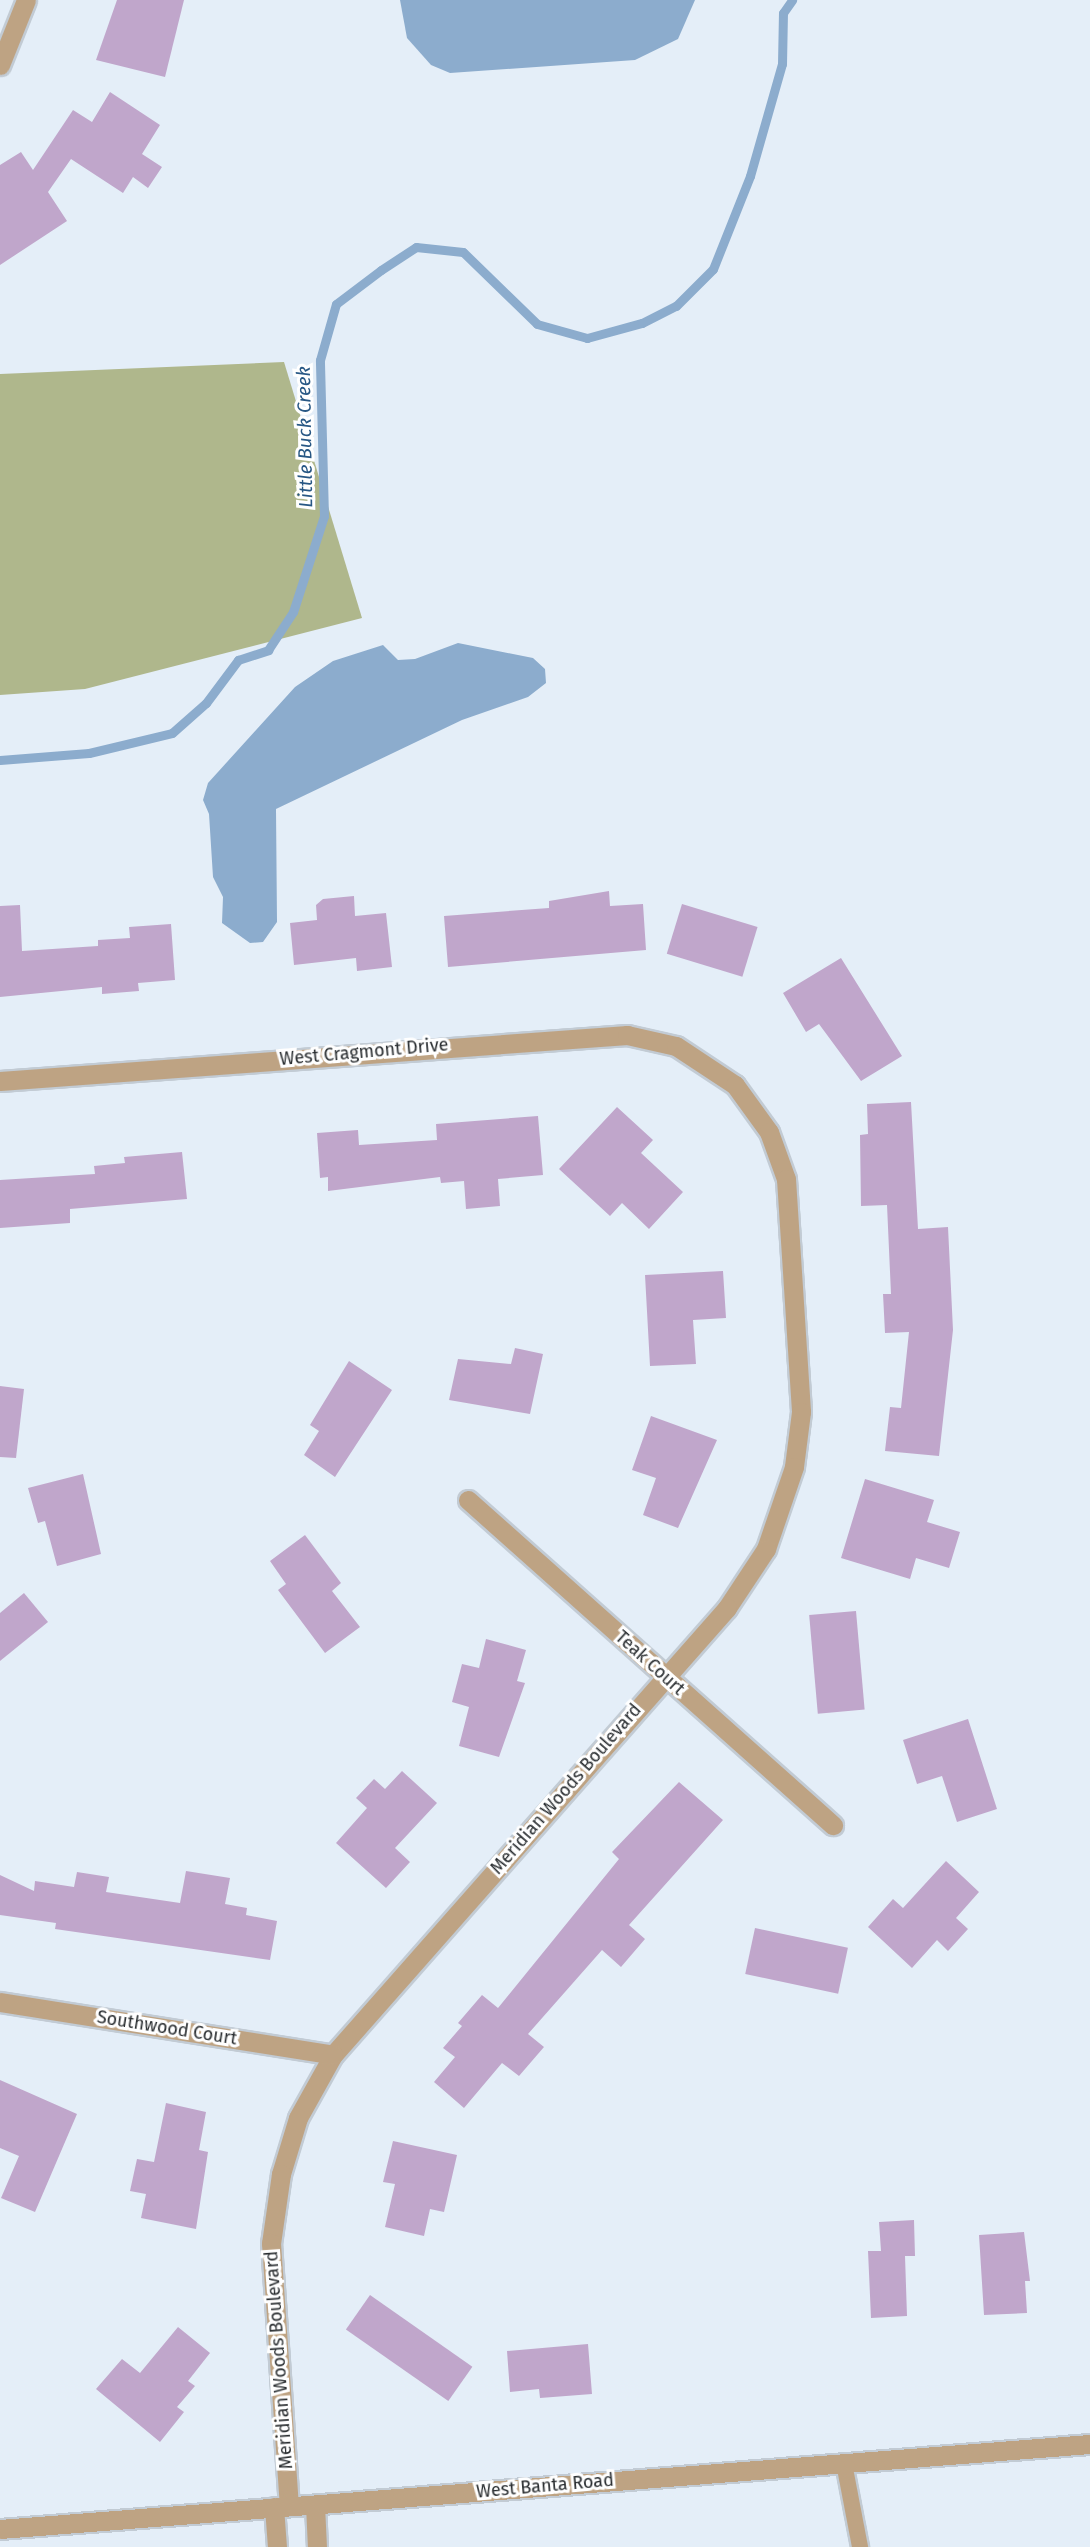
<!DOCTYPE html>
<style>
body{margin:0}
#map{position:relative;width:1090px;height:2547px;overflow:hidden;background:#e4eef8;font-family:"Fira Sans",sans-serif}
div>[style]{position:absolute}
.forest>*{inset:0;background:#afb78c}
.water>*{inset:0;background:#8caccd}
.stream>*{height:9px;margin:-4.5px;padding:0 4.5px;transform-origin:4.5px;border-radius:4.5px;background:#8caccd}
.building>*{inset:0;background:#c0a6cb;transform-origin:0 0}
.roads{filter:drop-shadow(2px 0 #c2cbd4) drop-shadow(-2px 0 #c2cbd4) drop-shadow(0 2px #c2cbd4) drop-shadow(0 -2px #c2cbd4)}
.service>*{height:16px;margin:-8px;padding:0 8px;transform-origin:8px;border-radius:8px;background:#bea383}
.minor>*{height:19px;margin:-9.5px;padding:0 9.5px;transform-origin:9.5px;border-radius:9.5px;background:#bea383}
.tertiary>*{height:19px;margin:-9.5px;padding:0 9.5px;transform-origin:9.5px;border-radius:9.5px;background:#bea383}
span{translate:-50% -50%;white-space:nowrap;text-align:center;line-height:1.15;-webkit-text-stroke:6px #fff;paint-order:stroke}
.street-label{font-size:18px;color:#282c2f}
.water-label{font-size:19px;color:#275784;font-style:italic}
</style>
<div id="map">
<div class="forest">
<div style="clip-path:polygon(284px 362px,362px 618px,85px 689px,0 695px,0 374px)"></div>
</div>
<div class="water">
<div style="clip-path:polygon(400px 0,695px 0,678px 39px,635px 60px,450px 73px,431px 65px,407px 38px)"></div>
<div style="clip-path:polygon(458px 643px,533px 658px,545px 669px,546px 683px,528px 697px,462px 720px,276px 809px,277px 922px,263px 942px,250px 943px,222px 923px,223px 897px,213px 877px,209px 814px,203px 800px,208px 783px,295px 687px,333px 661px,383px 645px,398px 660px,415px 659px)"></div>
</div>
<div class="stream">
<div style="left:0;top:760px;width:89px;rotate:-4.5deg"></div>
<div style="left:89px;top:753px;width:85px;rotate:-13.5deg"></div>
<div style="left:172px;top:733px;width:45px;rotate:-41.4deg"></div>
<div style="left:206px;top:703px;width:54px;rotate:-53.3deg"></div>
<div style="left:238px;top:660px;width:32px;rotate:-18deg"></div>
<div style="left:268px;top:650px;width:45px;rotate:-56.7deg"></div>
<div style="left:293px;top:612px;width:101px;rotate:-72.1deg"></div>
<div style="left:324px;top:516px;width:156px;rotate:-91.5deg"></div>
<div style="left:320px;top:360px;width:58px;rotate:-74.1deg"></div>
<div style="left:336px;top:304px;width:56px;rotate:-37.1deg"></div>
<div style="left:381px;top:270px;width:42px;rotate:-33.3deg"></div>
<div style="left:416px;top:247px;width:47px;rotate:6.1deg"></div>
<div style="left:463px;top:252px;width:103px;rotate:44.2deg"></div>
<div style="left:537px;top:324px;width:52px;rotate:15.6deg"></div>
<div style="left:587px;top:338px;width:57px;rotate:-15.3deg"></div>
<div style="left:642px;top:323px;width:38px;rotate:-27deg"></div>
<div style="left:676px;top:306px;width:52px;rotate:-45deg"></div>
<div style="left:713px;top:269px;width:100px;rotate:-68.3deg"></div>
<div style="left:750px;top:176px;width:116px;rotate:-74.1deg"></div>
<div style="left:782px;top:64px;width:51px;rotate:-88.9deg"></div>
<div style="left:783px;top:13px;width:16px;rotate:-55deg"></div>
</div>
<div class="building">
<div style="clip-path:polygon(117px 0,184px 0,165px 77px,96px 60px)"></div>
<div style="clip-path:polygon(110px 92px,160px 125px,142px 154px,162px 167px,148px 188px,133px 177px,123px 193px,71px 159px,48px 192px,67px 221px,0 265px,0 165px,21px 152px,33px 170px,73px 110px,92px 122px)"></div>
<div style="clip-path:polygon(609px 891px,610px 906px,643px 904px,646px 950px,448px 967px,444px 916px,549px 908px,549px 901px)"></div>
<div style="clip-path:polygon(354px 896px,355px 916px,386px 913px,392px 967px,357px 971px,356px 958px,294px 965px,290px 923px,317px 920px,316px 905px,323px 899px)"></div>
<div style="left:682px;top:904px;width:79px;height:52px;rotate:17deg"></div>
<div style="clip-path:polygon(20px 905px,22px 951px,98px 946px,98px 940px,130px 938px,129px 927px,171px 924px,175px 980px,138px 983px,139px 991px,102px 994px,102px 987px,0 997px,0 906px)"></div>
<div style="clip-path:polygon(841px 958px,902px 1056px,861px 1081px,819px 1024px,806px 1032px,783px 993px)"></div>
<div style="clip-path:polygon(911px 1102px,918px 1229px,948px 1227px,953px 1330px,939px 1456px,885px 1451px,890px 1407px,901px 1408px,909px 1332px,885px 1333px,883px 1294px,891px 1294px,887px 1205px,861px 1206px,860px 1135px,868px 1134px,867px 1104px)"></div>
<div style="clip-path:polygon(617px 1107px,653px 1140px,641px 1153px,683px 1192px,649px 1229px,622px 1203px,610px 1216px,559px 1169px)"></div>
<div style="clip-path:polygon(538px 1116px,543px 1175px,498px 1179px,500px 1206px,466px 1209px,464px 1181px,441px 1183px,440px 1177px,328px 1191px,328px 1177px,320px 1178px,317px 1133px,358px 1130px,359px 1145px,437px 1140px,436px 1124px)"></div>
<div style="clip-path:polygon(182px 1152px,187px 1199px,70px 1209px,70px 1223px,0 1228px,0 1180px,95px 1174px,94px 1166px,125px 1163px,124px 1157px)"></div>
<div style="clip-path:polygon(723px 1271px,726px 1318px,693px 1320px,696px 1364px,650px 1366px,645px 1275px)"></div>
<div style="clip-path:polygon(515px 1348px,543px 1354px,530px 1414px,449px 1400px,458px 1359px,511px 1364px)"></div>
<div style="clip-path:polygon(349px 1361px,392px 1390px,335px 1477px,304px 1455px,319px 1431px,310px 1425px)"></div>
<div style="clip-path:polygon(0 1386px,24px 1389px,16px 1458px,0 1457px)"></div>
<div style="clip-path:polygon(651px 1416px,717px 1440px,678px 1528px,643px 1515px,656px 1478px,632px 1470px)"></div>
<div style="clip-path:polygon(83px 1474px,101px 1554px,57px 1566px,45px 1521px,38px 1523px,28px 1488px)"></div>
<div style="clip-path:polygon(865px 1479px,934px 1500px,927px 1522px,960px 1532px,949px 1568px,916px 1558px,910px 1579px,841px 1558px)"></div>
<div style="clip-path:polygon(305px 1535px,341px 1583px,332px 1591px,360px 1627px,325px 1653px,278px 1590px,286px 1584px,270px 1561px)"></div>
<div style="clip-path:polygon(24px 1593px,48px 1622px,0 1661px,0 1613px)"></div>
<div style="left:856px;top:1611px;width:99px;height:47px;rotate:85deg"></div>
<div style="clip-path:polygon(486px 1639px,526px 1650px,517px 1681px,525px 1683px,499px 1757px,459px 1746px,469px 1707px,452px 1702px,462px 1664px,479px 1668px)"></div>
<div style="clip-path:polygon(968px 1719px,997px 1809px,957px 1822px,942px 1776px,917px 1784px,903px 1740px)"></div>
<div style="clip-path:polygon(402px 1771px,437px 1803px,395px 1848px,410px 1862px,386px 1888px,336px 1843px,367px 1808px,356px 1798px,374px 1779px,385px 1789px)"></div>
<div style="clip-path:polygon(679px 1782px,723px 1820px,629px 1925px,645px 1939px,621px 1967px,602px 1950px,528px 2034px,544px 2047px,519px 2076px,502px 2063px,464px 2108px,434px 2082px,455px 2057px,443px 2048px,462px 2026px,458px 2023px,482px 1995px,498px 2008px,619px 1859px,612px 1852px)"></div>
<div style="clip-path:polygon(946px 1861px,979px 1892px,956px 1918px,968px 1929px,948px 1951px,937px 1940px,912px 1968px,868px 1927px,893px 1899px,903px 1908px)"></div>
<div style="clip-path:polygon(186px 1871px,230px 1878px,225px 1904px,247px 1908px,246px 1915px,277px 1921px,270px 1960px,55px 1929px,56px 1923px,0 1915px,0 1875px,34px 1891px,35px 1881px,74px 1887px,77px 1872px,109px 1877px,106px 1892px,180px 1903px)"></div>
<div style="left:755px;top:1928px;width:95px;height:47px;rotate:12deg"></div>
<div style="clip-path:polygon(0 2080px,77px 2114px,35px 2212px,1px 2198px,19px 2156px,0 2148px)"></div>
<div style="clip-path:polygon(166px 2103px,206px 2112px,199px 2150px,208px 2152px,196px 2229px,141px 2218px,146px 2194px,130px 2191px,137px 2159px,154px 2162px)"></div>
<div style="clip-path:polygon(393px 2141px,457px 2155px,444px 2212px,430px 2209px,424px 2236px,385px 2227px,395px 2184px,383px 2182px)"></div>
<div style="clip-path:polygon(914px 2220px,915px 2256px,905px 2256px,907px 2316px,871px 2318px,868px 2251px,881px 2251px,879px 2222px)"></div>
<div style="clip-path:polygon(1024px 2232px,1030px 2281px,1025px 2281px,1027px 2313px,984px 2315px,979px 2235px)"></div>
<div style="left:370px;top:2295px;width:125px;height:42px;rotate:35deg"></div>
<div style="clip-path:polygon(178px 2327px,210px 2353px,188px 2381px,195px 2386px,177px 2407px,184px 2412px,160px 2442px,96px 2389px,122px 2359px,140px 2373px)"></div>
<div style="clip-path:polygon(588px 2344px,592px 2394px,540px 2398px,539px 2389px,510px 2392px,507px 2351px)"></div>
</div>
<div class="roads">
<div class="service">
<div style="left:844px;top:2463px;width:86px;rotate:79.2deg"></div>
</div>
<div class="minor">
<div style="left:0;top:65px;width:70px;rotate:-68.2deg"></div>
<div style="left:0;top:1081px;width:629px;rotate:-4.2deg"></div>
<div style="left:627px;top:1035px;width:50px;rotate:12.7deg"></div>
<div style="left:676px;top:1046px;width:71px;rotate:33.5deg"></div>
<div style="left:735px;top:1085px;width:58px;rotate:54.1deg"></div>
<div style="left:769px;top:1132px;width:50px;rotate:70.1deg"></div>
<div style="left:786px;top:1179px;width:233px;rotate:86.3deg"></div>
<div style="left:801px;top:1412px;width:55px;rotate:97.3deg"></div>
<div style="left:794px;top:1467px;width:87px;rotate:108.9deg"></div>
<div style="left:766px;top:1549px;width:71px;rotate:123.5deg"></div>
<div style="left:727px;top:1608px;width:596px;rotate:131.39deg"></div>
<div style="left:333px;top:2055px;width:72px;rotate:119.1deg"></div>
<div style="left:298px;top:2118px;width:59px;rotate:106.9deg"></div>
<div style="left:281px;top:2174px;width:70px;rotate:98.2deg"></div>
<div style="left:271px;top:2243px;width:263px;rotate:86.1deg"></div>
<div style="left:468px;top:1500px;width:489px;rotate:41.7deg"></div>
<div style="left:0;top:2002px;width:337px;rotate:9deg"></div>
<div style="left:315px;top:2505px;width:42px;rotate:87.3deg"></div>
<div style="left:274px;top:2507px;width:40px;rotate:85.7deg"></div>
</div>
<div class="tertiary">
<div style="left:0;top:2529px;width:1093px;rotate:-4.46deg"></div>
</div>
</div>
<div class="street-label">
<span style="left:364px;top:1052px;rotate:-5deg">West Cragmont Drive</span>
<span style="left:650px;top:1663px;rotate:42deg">Teak Court</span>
<span style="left:566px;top:1789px;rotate:-49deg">Meridian Woods Boulevard</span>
<span style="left:167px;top:2028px;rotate:9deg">Southwood Court</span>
<span style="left:279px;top:2360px;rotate:-94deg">Meridian Woods Boulevard</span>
<span style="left:545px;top:2486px;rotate:-5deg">West Banta Road</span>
</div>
<div class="water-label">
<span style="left:305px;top:437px;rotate:-91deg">Little Buck Creek</span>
</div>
</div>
